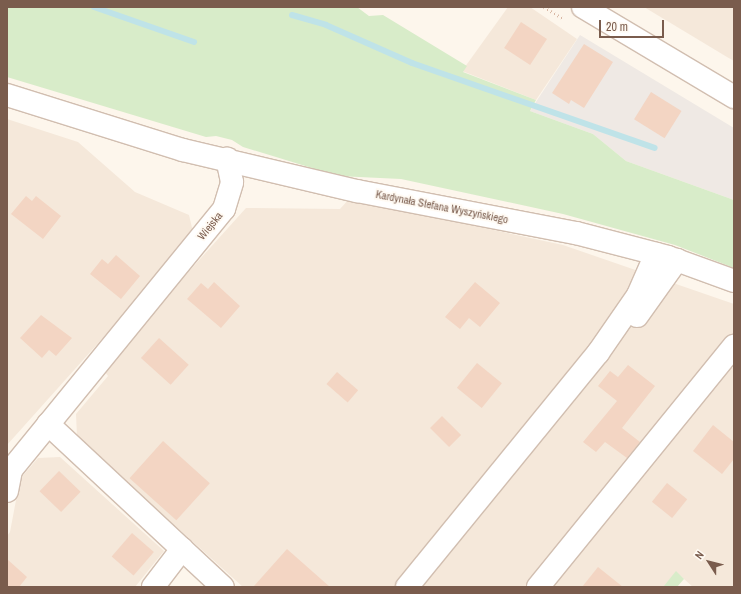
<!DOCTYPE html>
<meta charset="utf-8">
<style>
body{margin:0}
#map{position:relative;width:741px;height:594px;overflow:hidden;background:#fdf6ec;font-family:"Archivo Narrow",sans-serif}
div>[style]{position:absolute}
.residential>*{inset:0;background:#f5e8da}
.industrial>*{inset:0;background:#efe9e4}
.green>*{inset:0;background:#d8ecc9}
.stream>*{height:6px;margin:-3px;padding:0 3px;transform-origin:3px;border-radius:3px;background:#bfe3e8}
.building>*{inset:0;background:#f3d5c3;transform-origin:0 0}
.path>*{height:2.5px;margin-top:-1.25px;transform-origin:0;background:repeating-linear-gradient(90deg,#d9b8a5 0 1px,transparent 0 4px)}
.roads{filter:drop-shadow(1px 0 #d1beb0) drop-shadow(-1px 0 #d1beb0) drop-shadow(0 1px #d1beb0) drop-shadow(0 -1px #d1beb0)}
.minor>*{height:22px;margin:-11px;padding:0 11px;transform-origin:11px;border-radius:11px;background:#fff}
span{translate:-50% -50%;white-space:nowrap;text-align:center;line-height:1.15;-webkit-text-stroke:3.5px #fffaf3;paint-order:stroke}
.street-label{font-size:11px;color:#7a5c4d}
.frame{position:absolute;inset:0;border:8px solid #7a5c4d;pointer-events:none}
.north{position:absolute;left:689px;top:542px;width:40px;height:40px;-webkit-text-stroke:3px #fffaf3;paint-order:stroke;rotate:306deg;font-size:11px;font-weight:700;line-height:16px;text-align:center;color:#7a5c4d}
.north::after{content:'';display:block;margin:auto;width:14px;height:18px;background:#7a5c4d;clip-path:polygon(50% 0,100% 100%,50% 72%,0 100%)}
.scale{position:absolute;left:599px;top:20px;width:65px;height:18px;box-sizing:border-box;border:2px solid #7a5c4d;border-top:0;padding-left:5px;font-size:12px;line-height:14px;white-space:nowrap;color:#7a5c4d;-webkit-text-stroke:3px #fffaf3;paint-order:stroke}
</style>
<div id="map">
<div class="residential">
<div style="clip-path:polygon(508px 7px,530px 7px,577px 39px,536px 100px,462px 71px)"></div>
<div style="clip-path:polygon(644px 7px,734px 7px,734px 61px,727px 57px)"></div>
<div style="clip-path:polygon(7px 119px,78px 142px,135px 192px,189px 215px,194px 236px,7px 445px)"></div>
<div style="clip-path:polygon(349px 199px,563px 245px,734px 304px,734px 339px,718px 357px,734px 369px,734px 587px,693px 587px,676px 572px,663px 587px,243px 587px,77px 437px,76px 414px,108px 376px,102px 368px,246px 208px,340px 209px)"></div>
<div style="clip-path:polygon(60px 457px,164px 551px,135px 587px,7px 587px,7px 536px,10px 532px,20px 479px,38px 458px)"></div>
</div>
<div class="industrial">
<div style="clip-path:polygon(580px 35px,734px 128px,734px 200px,626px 161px,593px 134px,530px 111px)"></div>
</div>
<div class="green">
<div style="clip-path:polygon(7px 7px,357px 7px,369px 16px,383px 15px,467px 66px,463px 72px,536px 100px,530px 111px,593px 134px,626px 161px,734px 200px,734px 268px,675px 245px,563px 214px,401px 179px,338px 176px,243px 147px,232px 140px,216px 136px,206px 137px,7px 77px)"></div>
<div style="clip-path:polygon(676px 571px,684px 579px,677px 587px,663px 587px)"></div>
</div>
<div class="stream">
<div style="left:94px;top:7px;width:106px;rotate:19.3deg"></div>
<div style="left:292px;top:15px;width:35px;rotate:16deg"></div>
<div style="left:326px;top:25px;width:94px;rotate:23.8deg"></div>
<div style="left:412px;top:63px;width:257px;rotate:19.3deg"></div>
</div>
<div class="building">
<div style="left:521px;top:22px;width:31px;height:31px;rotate:33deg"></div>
<div style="clip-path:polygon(584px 44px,613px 62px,584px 108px,571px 100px,569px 104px,552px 93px)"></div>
<div style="left:651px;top:92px;width:36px;height:32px;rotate:32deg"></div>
<div style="clip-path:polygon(26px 196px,32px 201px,36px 196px,61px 216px,43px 239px,11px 214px)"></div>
<div style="clip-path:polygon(116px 255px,140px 276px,121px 299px,90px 274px,102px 259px,108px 264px)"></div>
<div style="clip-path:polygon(214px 282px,240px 306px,221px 328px,187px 299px,201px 283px,208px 289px)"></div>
<div style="clip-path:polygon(475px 282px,500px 303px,480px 327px,469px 318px,460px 329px,445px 317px)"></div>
<div style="clip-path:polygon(41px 315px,72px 338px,56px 356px,49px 350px,42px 358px,20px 338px)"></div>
<div style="left:159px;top:338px;width:40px;height:27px;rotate:42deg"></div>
<div style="left:477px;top:363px;width:32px;height:32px;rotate:39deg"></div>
<div style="clip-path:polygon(628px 365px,655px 386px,622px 428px,640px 442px,627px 458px,605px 442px,596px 452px,583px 442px,617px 401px,598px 386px,610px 371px,618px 377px)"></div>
<div style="left:337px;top:372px;width:28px;height:16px;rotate:41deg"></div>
<div style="left:442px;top:416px;width:27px;height:17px;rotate:45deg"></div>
<div style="clip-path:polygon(713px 425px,734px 442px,734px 459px,722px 474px,693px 451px)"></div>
<div style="left:163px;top:441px;width:63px;height:50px;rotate:42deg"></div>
<div style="left:59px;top:471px;width:30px;height:28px;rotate:44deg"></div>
<div style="left:667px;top:483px;width:26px;height:24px;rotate:39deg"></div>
<div style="left:132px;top:533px;width:29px;height:31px;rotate:41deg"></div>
<div style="clip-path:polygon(287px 549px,330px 587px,253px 587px)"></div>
<div style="clip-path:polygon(7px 559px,27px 577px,19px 587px,7px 587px)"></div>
<div style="clip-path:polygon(598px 567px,623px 587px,582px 587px)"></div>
</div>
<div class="path">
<div style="left:544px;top:7px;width:23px;rotate:31deg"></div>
</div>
<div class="roads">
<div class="minor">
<div style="left:583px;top:7px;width:176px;rotate:30.8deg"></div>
<div style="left:7px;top:95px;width:184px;rotate:17.4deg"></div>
<div style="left:183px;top:150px;width:179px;rotate:13.3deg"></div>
<div style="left:357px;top:191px;width:223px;rotate:10.9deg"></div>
<div style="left:576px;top:233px;width:95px;rotate:14.6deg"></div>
<div style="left:668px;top:257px;width:70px;rotate:20deg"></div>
<div style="left:637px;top:316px;width:69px;rotate:-54.5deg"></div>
<div style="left:48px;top:424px;width:239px;rotate:43deg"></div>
<div style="left:7px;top:491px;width:21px;rotate:-79deg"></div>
<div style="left:11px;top:470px;width:337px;rotate:-50.8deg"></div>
<div style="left:224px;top:209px;width:28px;rotate:-73deg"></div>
<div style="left:232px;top:182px;width:24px;rotate:-102deg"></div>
<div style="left:153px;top:587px;width:48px;rotate:-52.7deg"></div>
<div style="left:407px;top:587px;width:302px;rotate:-50.8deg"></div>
<div style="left:598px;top:353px;width:70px;rotate:-55.4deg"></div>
<div style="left:638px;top:295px;width:45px;rotate:-66.3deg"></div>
<div style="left:538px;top:587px;width:311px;rotate:-50.9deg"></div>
</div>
</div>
<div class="street-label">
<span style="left:442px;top:207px;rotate:11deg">Kardynała Stefana Wyszyńskiego</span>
<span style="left:210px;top:226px;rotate:-51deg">Wiejska</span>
</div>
<div class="frame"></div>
<div class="north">N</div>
<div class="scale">20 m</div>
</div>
